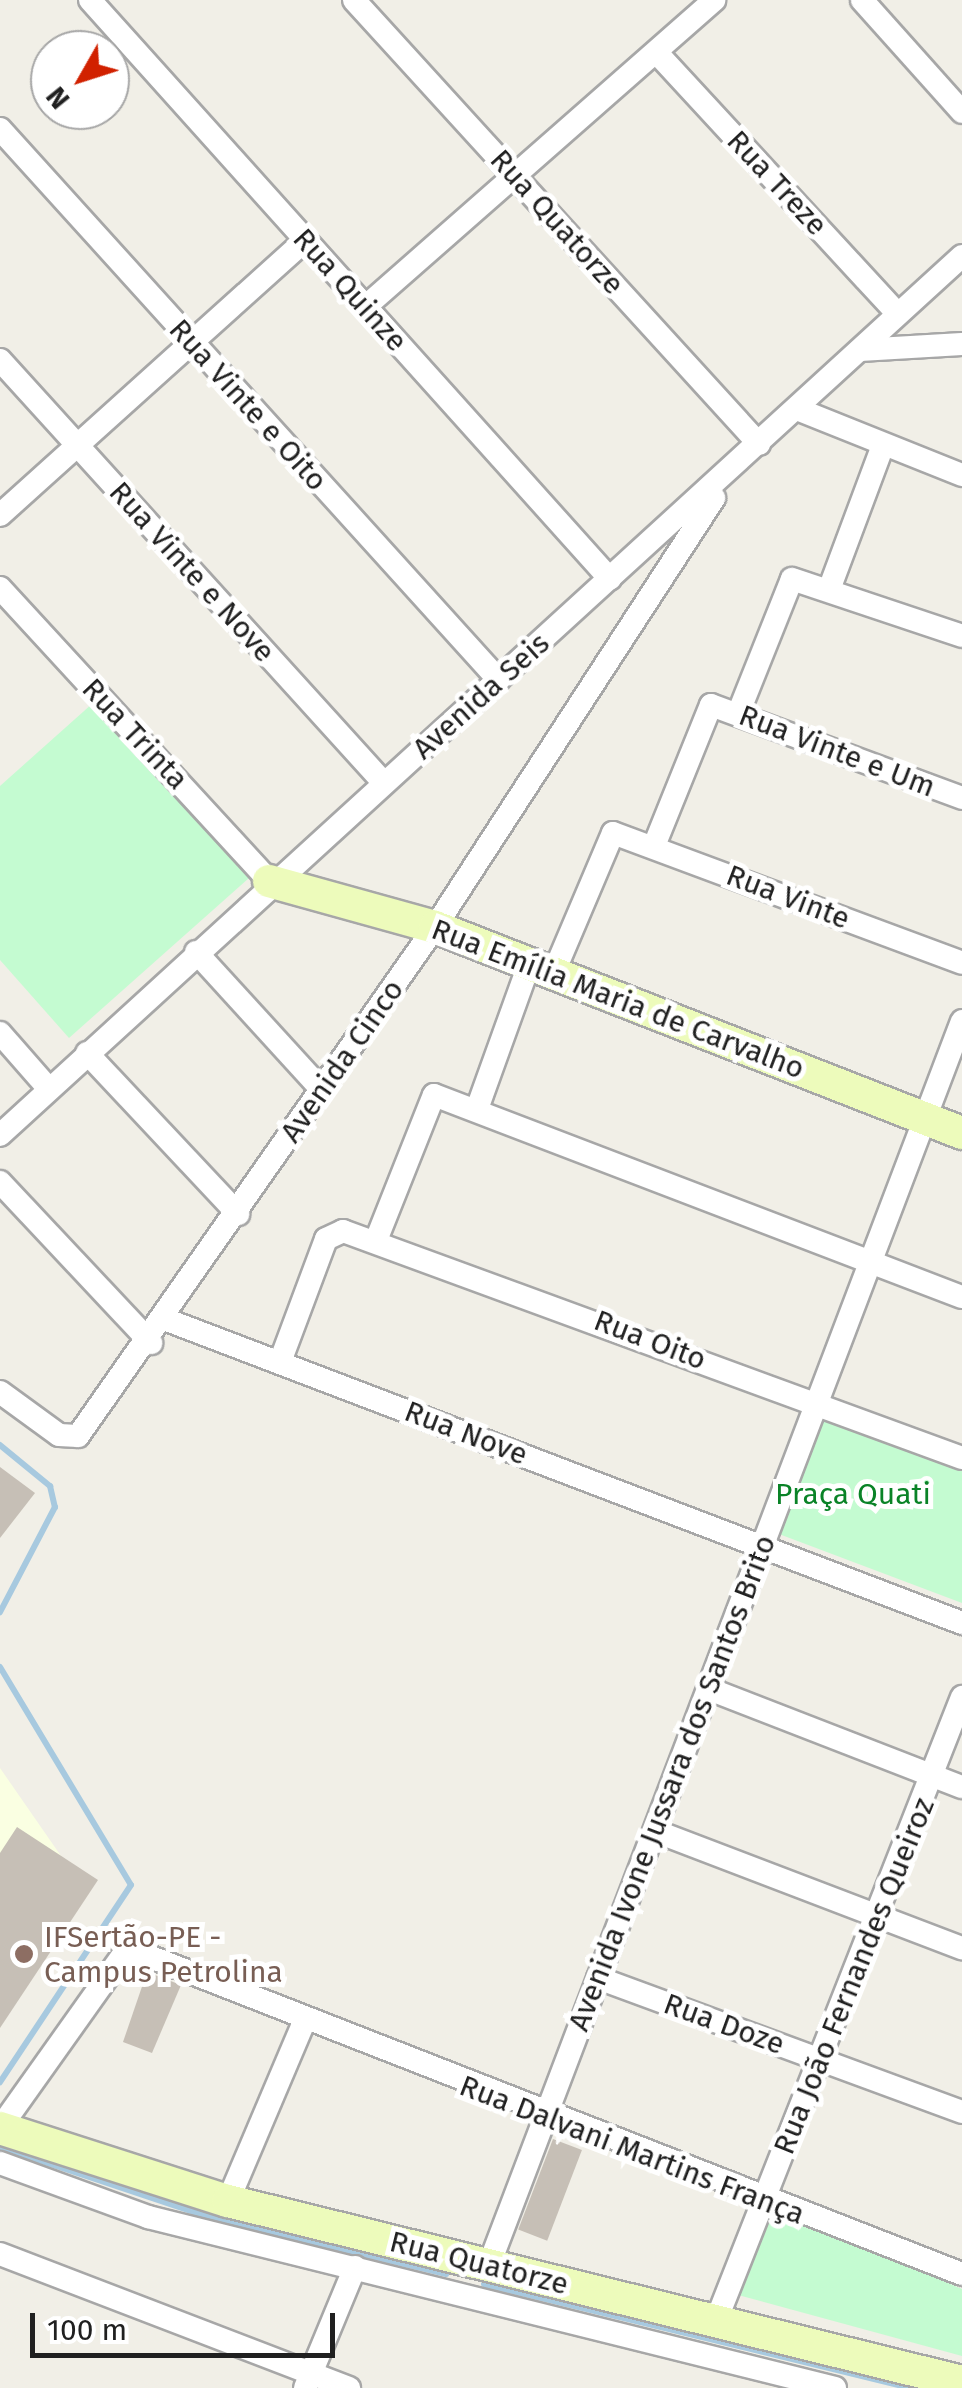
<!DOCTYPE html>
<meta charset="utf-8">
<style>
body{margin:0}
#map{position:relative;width:962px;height:2388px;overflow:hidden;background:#f1efe7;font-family:"Fira Sans",sans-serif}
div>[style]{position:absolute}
.education>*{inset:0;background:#faffe2}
.park>*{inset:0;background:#c4fbd1}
.stream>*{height:6px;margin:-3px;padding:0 3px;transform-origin:3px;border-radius:3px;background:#a7c9df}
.building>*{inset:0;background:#c6bfb6;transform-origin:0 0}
.roads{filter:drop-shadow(2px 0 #a7a7a7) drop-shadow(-2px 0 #a7a7a7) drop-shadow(0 2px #a7a7a7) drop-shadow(0 -2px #a7a7a7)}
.street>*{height:22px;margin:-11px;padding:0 11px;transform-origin:11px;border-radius:11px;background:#fff}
.secondary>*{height:32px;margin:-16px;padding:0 16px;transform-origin:16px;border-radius:16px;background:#edfbbb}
.dots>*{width:28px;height:28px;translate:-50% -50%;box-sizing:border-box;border:5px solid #fff;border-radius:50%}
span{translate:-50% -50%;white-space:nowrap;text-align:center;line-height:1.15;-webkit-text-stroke:10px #fff;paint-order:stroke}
.street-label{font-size:30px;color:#202020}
.park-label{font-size:30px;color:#0a8327}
.education-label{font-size:30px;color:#785e54}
.left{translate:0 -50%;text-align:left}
.north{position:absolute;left:30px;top:30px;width:100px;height:100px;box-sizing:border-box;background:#fff;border:2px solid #a6a6a6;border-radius:50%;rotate:231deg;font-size:28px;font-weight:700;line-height:40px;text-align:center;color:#202020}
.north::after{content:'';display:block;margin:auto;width:35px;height:45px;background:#d12100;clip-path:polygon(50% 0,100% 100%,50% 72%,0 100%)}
.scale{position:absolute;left:30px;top:2313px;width:305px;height:45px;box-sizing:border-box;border:5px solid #202020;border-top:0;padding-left:12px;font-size:30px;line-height:35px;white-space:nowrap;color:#202020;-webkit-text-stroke:8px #fff;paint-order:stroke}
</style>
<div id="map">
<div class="education">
<div style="clip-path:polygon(0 1768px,61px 1856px,0 2028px)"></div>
</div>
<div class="park">
<div style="clip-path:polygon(93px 703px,249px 878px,69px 1038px,0 960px,0 786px)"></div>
<div style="clip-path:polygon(815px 1411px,962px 1467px,962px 1603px,771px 1531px)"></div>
<div style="clip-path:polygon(775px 2209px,962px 2289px,962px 2356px,738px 2295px)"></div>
</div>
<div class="stream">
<div style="left:0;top:1445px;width:65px;rotate:39.4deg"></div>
<div style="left:50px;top:1486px;width:22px;rotate:77deg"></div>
<div style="left:55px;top:1507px;width:119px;rotate:117.6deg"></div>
<div style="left:0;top:1667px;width:254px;rotate:59deg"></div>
<div style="left:131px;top:1885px;width:237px;rotate:123.6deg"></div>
<div style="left:0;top:2147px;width:220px;rotate:18.5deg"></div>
<div style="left:209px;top:2217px;width:244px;rotate:13.5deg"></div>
<div style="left:484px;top:2284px;width:440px;rotate:13.7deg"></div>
</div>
<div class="building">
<div style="clip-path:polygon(0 1467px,35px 1493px,0 1538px)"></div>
<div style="clip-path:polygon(17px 1827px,98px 1880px,0 2028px,0 1853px)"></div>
<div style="clip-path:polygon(147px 1972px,181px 1985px,152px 2053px,123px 2042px)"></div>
<div style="left:553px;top:2139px;width:31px;height:97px;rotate:21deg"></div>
</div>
<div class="roads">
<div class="street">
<div style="left:90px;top:0;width:778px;rotate:48.07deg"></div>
<div style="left:354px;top:0;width:601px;rotate:47.63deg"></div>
<div style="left:862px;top:0;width:150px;rotate:48.2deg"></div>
<div style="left:657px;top:53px;width:355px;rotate:47.3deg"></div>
<div style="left:0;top:129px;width:743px;rotate:47.84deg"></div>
<div style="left:365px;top:307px;width:465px;rotate:-41.3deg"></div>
<div style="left:860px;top:350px;width:102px;rotate:-3.4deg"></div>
<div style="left:0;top:360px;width:571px;rotate:47.77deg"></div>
<div style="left:797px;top:409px;width:178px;rotate:21.8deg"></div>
<div style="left:0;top:515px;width:411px;rotate:-42deg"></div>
<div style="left:830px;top:587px;width:152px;rotate:-69.5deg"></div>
<div style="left:0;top:588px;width:398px;rotate:47.4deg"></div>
<div style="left:738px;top:714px;width:145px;rotate:-68.2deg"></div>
<div style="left:792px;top:579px;width:179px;rotate:18.5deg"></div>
<div style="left:654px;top:846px;width:152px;rotate:-68deg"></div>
<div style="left:711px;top:705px;width:268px;rotate:20.3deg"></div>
<div style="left:196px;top:952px;width:185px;rotate:47.6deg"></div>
<div style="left:554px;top:972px;width:151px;rotate:-67deg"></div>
<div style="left:613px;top:833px;width:372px;rotate:20.4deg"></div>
<div style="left:0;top:1033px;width:74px;rotate:48.8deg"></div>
<div style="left:87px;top:1053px;width:221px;rotate:46.8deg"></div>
<div style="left:477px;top:1109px;width:156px;rotate:-70.2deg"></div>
<div style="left:0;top:1135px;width:1303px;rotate:-42.42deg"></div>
<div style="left:0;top:1182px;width:221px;rotate:46.8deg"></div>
<div style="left:377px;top:1238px;width:154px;rotate:-68.3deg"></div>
<div style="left:434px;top:1095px;width:565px;rotate:20.94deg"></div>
<div style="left:167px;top:1320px;width:851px;rotate:20.86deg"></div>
<div style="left:280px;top:1362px;width:131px;rotate:-69.5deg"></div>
<div style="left:326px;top:1239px;width:19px;rotate:-25deg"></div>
<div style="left:343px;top:1231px;width:659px;rotate:20.14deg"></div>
<div style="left:0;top:1392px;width:73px;rotate:36.1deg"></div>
<div style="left:59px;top:1435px;width:19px;rotate:3deg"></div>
<div style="left:78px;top:1436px;width:622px;rotate:-54.96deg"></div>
<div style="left:435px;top:927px;width:512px;rotate:-56.96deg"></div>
<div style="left:709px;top:1689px;width:271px;rotate:21.2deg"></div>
<div style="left:655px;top:1831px;width:329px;rotate:20.9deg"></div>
<div style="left:598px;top:1978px;width:388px;rotate:20.2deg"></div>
<div style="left:0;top:2128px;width:221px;rotate:-54.6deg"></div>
<div style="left:128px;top:1948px;width:895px;rotate:21.35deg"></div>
<div style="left:0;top:2163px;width:158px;rotate:20deg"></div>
<div style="left:148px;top:2217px;width:708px;rotate:13.98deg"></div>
<div style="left:228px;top:2201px;width:192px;rotate:-67deg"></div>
<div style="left:0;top:2254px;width:374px;rotate:21deg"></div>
<div style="left:489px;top:2265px;width:1331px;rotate:-69.18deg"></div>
<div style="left:716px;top:2321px;width:671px;rotate:-68.48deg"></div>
<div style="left:305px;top:2388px;width:131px;rotate:-67.5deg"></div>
</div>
<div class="secondary">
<div style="left:269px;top:881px;width:172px;rotate:15.5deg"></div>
<div style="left:435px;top:927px;width:566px;rotate:21.35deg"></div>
<div style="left:0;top:2128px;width:239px;rotate:17.8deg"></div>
<div style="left:228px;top:2201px;width:756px;rotate:13.85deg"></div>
</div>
</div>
<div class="dots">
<div style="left:24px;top:1954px;background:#8d6e63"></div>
</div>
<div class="street-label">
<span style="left:777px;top:183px;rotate:47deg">Rua Treze</span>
<span style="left:557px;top:222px;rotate:48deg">Rua Quatorze</span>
<span style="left:350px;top:290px;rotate:48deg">Rua Quinze</span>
<span style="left:248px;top:405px;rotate:48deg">Rua Vinte e Oito</span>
<span style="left:192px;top:572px;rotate:48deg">Rua Vinte e Nove</span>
<span style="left:481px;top:696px;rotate:-42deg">Avenida Seis</span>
<span style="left:135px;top:734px;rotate:47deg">Rua Trinta</span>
<span style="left:837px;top:751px;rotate:21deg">Rua Vinte e Um</span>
<span style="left:788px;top:897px;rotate:21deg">Rua Vinte</span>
<span style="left:618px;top:999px;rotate:21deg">Rua Emília Maria de Carvalho</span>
<span style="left:342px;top:1061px;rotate:-55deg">Avenida Cinco</span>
<span style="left:650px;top:1340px;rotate:21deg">Rua Oito</span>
<span style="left:466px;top:1433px;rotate:21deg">Rua Nove</span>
<span style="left:672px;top:1783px;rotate:-69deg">Avenida Ivone Jussara dos Santos Brito</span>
<span style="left:854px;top:1976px;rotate:-68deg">Rua João Fernandes Queiroz</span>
<span style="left:724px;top:2024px;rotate:20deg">Rua Doze</span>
<span style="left:632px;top:2150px;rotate:21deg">Rua Dalvani Martins França</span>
<span style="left:479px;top:2263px;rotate:14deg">Rua Quatorze</span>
</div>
<div class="park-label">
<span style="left:853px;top:1494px">Praça Quati</span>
</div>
<div class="education-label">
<span class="left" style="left:44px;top:1954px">IFSertão-PE -<br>Campus Petrolina</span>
</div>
<div class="north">N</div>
<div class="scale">100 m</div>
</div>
